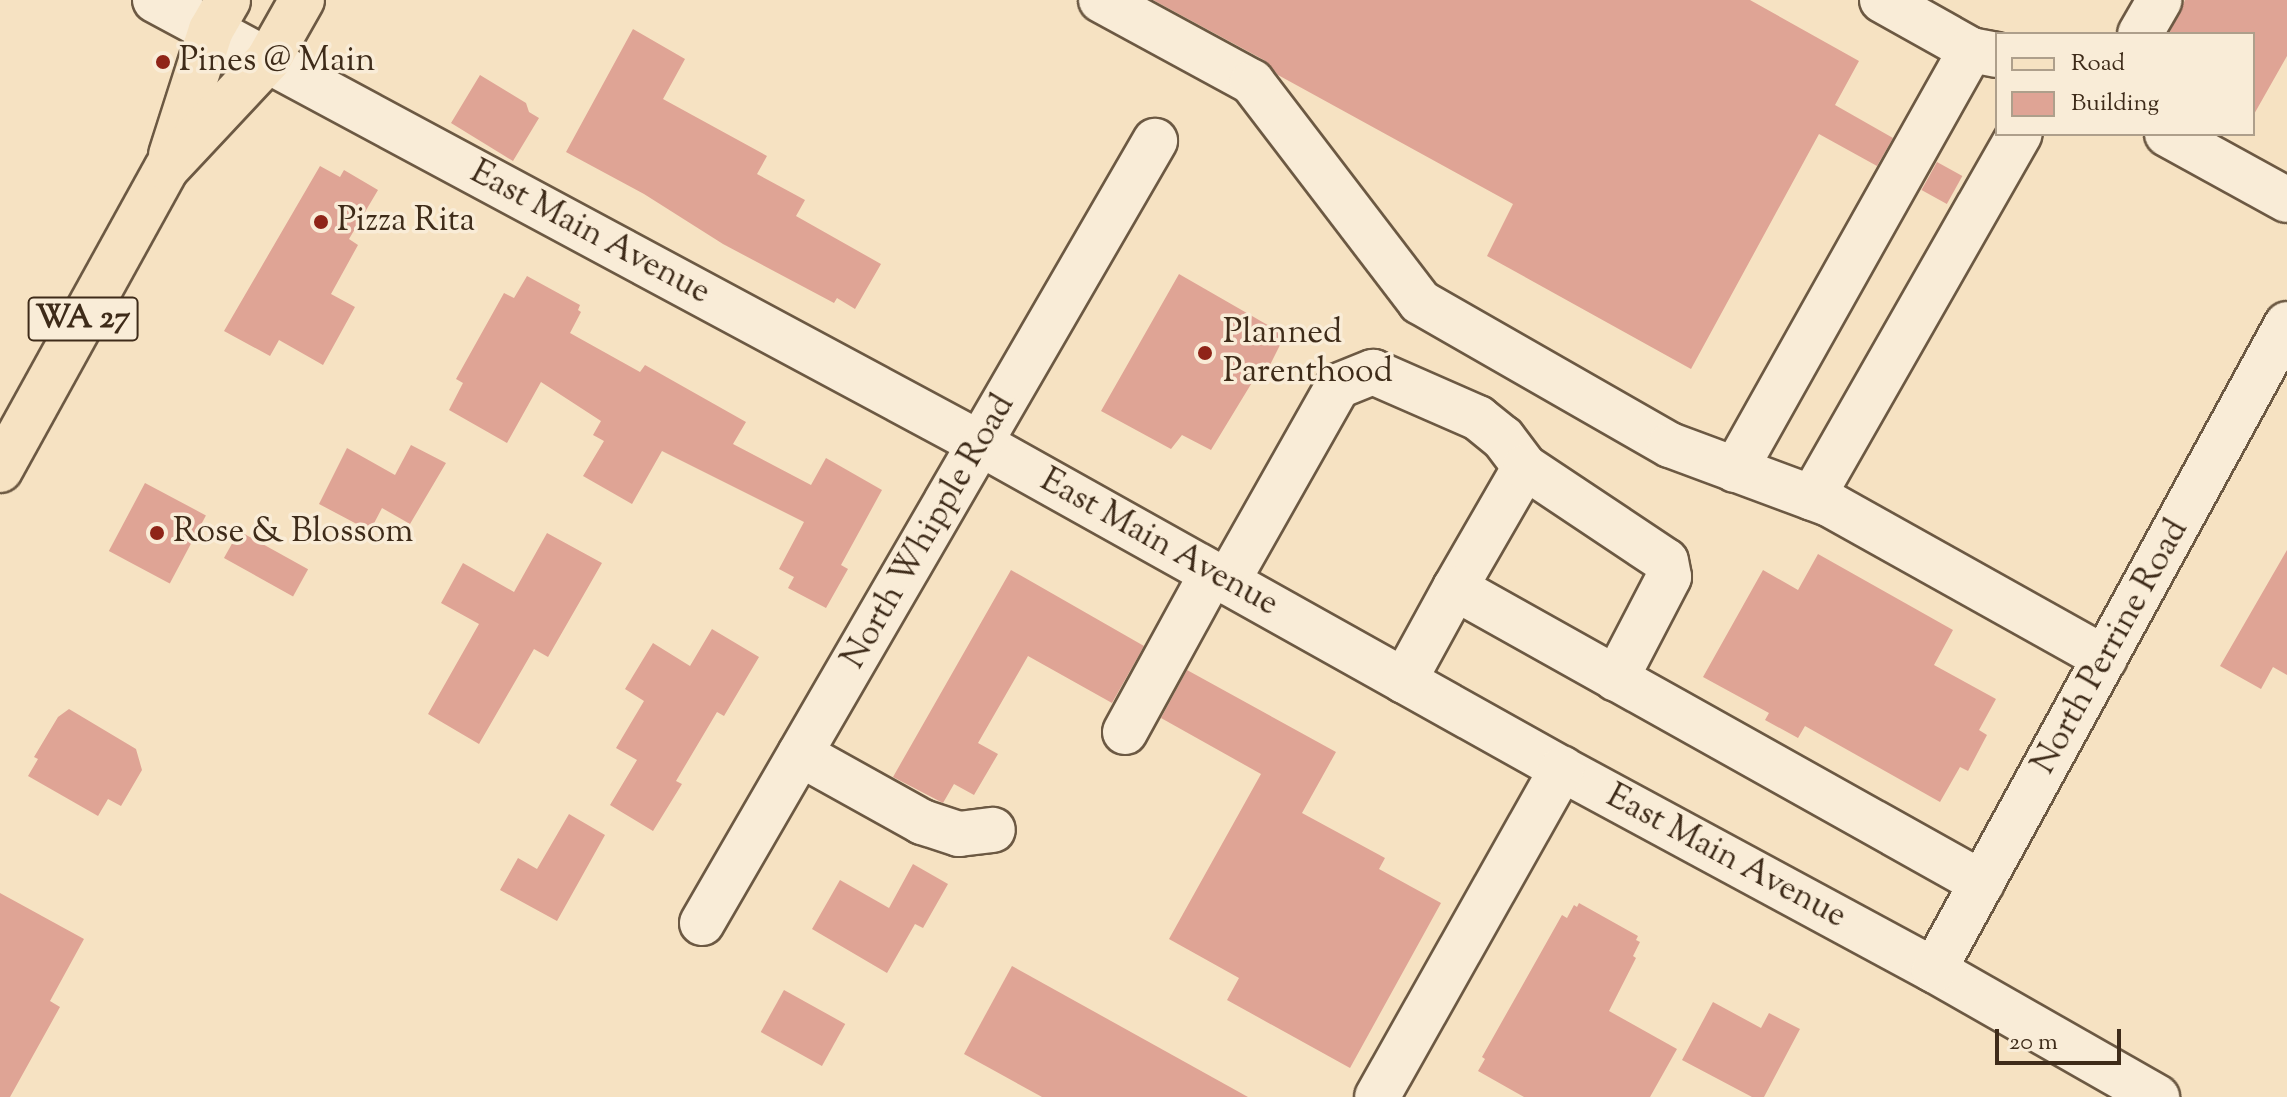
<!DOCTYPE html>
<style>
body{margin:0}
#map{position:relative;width:2287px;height:1097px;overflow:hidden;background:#f6e2c2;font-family:"Sorts Mill Goudy",serif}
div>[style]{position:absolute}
.building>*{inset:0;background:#dfa495;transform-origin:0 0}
.roads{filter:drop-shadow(2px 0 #6c5943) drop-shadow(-2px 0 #6c5943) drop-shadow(0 2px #6c5943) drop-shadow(0 -2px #6c5943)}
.minor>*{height:44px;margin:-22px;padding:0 22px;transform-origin:22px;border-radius:22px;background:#f9ecd7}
.major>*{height:44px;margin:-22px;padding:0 22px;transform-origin:22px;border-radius:22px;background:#f6e2c2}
.dots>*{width:22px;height:22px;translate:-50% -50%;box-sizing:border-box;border:4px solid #f9ecd7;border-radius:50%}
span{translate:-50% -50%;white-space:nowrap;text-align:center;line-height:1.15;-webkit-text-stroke:7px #f9ecd7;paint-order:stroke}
.shield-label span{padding:2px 6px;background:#f9ecd7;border:2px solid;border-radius:6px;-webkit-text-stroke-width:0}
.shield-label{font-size:32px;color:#3e2b19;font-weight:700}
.poi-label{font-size:34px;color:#3e2b19}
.left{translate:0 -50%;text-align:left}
.street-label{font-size:34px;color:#3e2b19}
.legend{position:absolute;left:1995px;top:32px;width:260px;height:104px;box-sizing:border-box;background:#f9ecd7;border:2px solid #ae9f8b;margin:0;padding:10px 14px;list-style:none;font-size:24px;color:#3e2b19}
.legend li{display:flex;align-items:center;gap:16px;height:40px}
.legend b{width:40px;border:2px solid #ae9f8b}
.scale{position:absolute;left:1995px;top:1029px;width:126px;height:36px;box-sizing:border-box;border:4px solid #3e2b19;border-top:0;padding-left:10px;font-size:24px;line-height:28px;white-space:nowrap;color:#3e2b19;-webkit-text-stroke:6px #f9ecd7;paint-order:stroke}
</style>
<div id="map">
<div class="building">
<div style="clip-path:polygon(1153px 0,1750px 0,1859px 61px,1835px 105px,1893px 138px,1877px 166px,1819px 134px,1691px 369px,1487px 256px,1513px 204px,1278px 75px,1264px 60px)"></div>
<div style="clip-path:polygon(2185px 0,2287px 0,2287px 56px,2253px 116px,2253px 34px,2169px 34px)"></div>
<div style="clip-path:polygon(633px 29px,685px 59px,663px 99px,767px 156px,757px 174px,805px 200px,796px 216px,881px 264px,855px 309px,837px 298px,834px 303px,723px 244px,644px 194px,566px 152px)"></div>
<div style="clip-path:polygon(480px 75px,526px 103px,529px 112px,539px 118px,513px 161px,451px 123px)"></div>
<div style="left:1937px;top:162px;width:29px;height:32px;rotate:29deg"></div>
<div style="clip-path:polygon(320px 166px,340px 177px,344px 170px,378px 190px,349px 239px,358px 245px,331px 294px,355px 307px,323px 365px,279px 340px,270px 356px,224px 331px)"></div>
<div style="clip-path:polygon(1179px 274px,1285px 335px,1265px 375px,1259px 371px,1211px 450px,1182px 435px,1171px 449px,1101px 411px)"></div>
<div style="clip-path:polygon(527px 276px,580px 305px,578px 310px,581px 312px,570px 333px,640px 372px,645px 365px,746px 422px,733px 444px,811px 485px,826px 458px,882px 490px,841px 565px,848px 569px,826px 608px,788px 588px,794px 577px,779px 569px,804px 522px,662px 451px,632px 504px,583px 476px,604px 441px,593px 435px,601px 421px,541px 382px,507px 443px,449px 410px,463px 383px,456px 379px,504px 293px,514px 298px)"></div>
<div style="clip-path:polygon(411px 445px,446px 463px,410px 524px,382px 508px,370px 531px,319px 504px,347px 448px,395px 475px)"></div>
<div style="left:145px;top:483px;width:69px;height:77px;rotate:28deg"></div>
<div style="left:239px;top:531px;width:79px;height:31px;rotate:29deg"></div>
<div style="clip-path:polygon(547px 533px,602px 563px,548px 657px,534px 649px,479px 744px,428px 714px,479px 624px,441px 603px,463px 563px,514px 592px)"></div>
<div style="clip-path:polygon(2287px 550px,2287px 675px,2273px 667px,2261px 689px,2220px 666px)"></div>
<div style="clip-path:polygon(1818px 554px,1953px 630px,1934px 665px,1996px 699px,1979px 730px,1987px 735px,1968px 771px,1960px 767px,1940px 802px,1805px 726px,1798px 738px,1765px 720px,1769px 713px,1703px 677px,1763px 570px,1798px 590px)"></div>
<div style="clip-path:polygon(1011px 570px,1144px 646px,1112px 703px,1028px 656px,978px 743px,998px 754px,974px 795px,954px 784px,943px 803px,893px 777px)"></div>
<div style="clip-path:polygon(712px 629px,759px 657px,724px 716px,717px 712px,676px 781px,682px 784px,653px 831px,610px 805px,637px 760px,616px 748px,644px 701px,625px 689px,653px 643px,690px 666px)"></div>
<div style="clip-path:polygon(1187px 670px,1336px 752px,1302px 813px,1385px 858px,1379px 869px,1441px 903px,1350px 1068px,1227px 1000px,1239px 978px,1169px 939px,1261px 774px,1161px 718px)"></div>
<div style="clip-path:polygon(69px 709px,136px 749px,142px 770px,121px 806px,108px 799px,98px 816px,28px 776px,38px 759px,34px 757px,58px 717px)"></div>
<div style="clip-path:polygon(569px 814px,605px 835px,557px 921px,500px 890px,518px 858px,537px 869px)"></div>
<div style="clip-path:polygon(913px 864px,948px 884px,923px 928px,915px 924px,887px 973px,812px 929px,840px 880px,889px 908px)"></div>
<div style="clip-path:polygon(0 893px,84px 939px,50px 1001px,60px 1007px,10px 1097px,0 1097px)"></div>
<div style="clip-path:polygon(1579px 903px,1638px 936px,1636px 940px,1640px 942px,1633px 956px,1636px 958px,1609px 1011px,1677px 1049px,1650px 1097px,1524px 1097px,1478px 1071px,1485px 1059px,1482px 1057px,1562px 915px,1567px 918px,1574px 905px,1577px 907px)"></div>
<div style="clip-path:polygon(1012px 966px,1248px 1097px,1042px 1097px,964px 1054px)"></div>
<div style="left:784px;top:990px;width:70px;height:48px;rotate:29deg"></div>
<div style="clip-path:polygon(1713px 1002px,1761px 1028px,1769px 1013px,1800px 1029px,1764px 1097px,1752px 1097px,1682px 1060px)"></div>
</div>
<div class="roads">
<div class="minor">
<div style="left:155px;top:0;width:938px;rotate:28.26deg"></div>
<div style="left:981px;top:444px;width:666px;rotate:29.22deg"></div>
<div style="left:1562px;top:769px;width:423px;rotate:28.4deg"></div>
<div style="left:1934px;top:970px;width:257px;rotate:29.7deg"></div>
<div style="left:1101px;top:0;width:172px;rotate:28.5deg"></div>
<div style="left:1252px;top:82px;width:277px;rotate:52.6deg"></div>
<div style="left:1420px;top:302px;width:288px;rotate:29.8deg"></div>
<div style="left:1670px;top:445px;width:170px;rotate:20.4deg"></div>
<div style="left:1829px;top:504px;width:316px;rotate:29.2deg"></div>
<div style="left:1882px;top:0;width:102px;rotate:29.3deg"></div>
<div style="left:1971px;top:50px;width:26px;rotate:11deg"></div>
<div style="left:2140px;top:34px;width:39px;rotate:-60deg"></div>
<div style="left:2167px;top:134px;width:137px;rotate:28.8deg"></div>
<div style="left:1735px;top:470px;width:482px;rotate:-60.7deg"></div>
<div style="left:1812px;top:498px;width:419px;rotate:-60.3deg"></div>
<div style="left:1227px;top:582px;width:225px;rotate:-60.5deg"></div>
<div style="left:1338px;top:386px;width:38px;rotate:-22deg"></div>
<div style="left:1373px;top:372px;width:115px;rotate:23.7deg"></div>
<div style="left:1478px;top:418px;width:32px;rotate:39deg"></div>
<div style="left:1503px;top:438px;width:36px;rotate:53deg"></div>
<div style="left:1455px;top:588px;width:140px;rotate:-60deg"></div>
<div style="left:1525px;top:467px;width:169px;rotate:33.7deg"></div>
<div style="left:1666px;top:561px;width:16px;rotate:79deg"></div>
<div style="left:1669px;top:577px;width:115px;rotate:117.5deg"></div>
<div style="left:1404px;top:681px;width:106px;rotate:-61.3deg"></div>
<div style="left:1455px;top:588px;width:604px;rotate:29.24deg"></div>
<div style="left:1125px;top:732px;width:181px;rotate:-61.3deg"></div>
<div style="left:800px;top:754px;width:140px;rotate:29.1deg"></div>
<div style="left:922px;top:822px;width:39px;rotate:18deg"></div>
<div style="left:959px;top:834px;width:34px;rotate:-7deg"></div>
<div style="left:702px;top:923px;width:904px;rotate:-59.92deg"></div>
<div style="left:1934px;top:970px;width:736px;rotate:-61.35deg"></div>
<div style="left:1377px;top:1097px;width:377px;rotate:-60.6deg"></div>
</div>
<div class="major">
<div style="left:171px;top:155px;width:131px;rotate:-72.3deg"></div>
<div style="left:211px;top:30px;width:34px;rotate:-60deg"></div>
<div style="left:0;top:470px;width:345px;rotate:-61.1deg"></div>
<div style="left:167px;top:168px;width:148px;rotate:-46.9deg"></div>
<div style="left:268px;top:60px;width:69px;rotate:-60.5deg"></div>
</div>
</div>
<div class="dots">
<div style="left:163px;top:62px;background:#8f2418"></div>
<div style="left:321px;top:222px;background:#8f2418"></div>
<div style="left:1205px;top:353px;background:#8f2418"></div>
<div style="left:157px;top:533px;background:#8f2418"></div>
</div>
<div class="shield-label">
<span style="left:83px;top:319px">WA 27</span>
</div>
<div class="poi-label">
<span class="left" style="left:179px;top:62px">Pines @ Main</span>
<span class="left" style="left:337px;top:222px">Pizza Rita</span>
<span class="left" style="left:1223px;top:353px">Planned<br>Parenthood</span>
<span class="left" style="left:173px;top:533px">Rose &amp; Blossom</span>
</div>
<div class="street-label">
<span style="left:590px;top:233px;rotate:28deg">East Main Avenue</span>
<span style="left:929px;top:532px;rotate:-60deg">North Whipple Road</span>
<span style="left:1159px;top:543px;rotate:29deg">East Main Avenue</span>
<span style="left:2111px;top:647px;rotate:-61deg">North Perrine Road</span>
<span style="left:1726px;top:857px;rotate:28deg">East Main Avenue</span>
</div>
<ul class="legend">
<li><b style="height:10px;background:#f6e2c2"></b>Road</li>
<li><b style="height:22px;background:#dfa495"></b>Building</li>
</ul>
<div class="scale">20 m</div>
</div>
